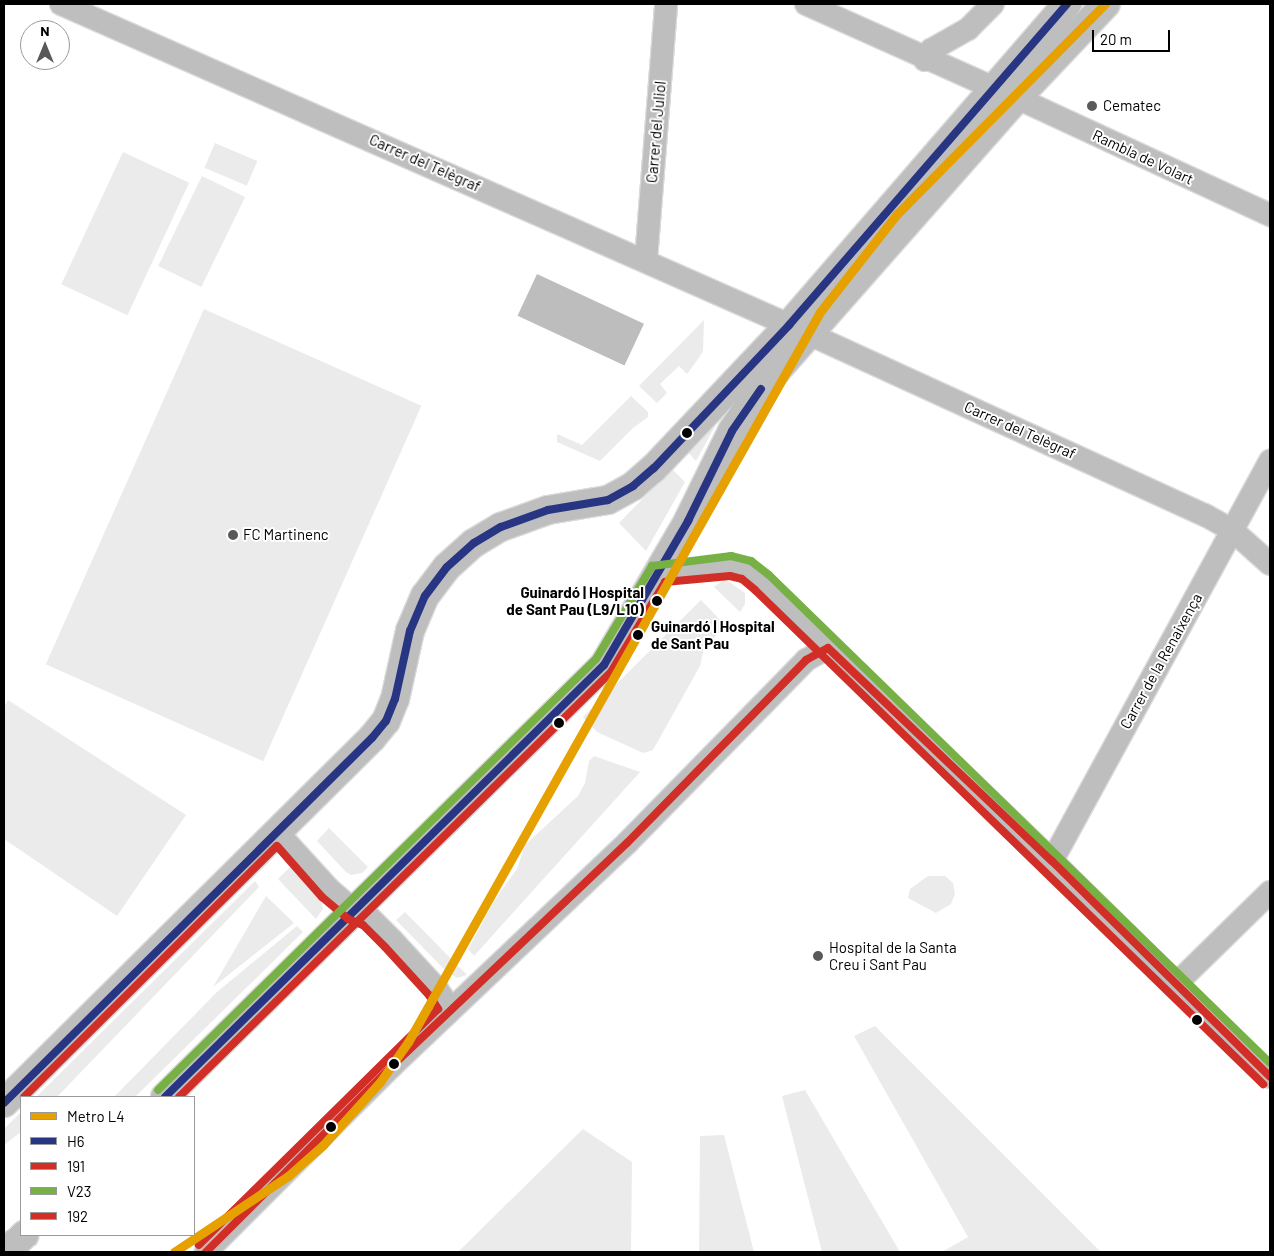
<!DOCTYPE html>
<meta charset="utf-8">
<style>
body{margin:0}
#map{position:relative;width:1274px;height:1256px;overflow:hidden;background:#fff;font-family:Barlow,sans-serif}
div>[style]{position:absolute}
.green>*{inset:0;background:#ebebeb;transform-origin:0 0}
.water>*{inset:0;background:#bdbdbd;transform-origin:0 0}
.roads{filter:drop-shadow(1px 0 #dbdbdb) drop-shadow(-1px 0 #dbdbdb) drop-shadow(0 1px #dbdbdb) drop-shadow(0 -1px #dbdbdb)}
.street>*{height:22px;margin:-11px;padding:0 11px;transform-origin:11px;border-radius:11px;background:#bebebe}
.primary>*{height:28px;margin:-14px;padding:0 14px;transform-origin:14px;border-radius:14px;background:#bebebe}
.bus-1>*{height:8px;margin:-4px;padding:0 4px;transform-origin:4px;border-radius:4px;background:#283583}
.bus-2>*{height:8px;margin:-4px;padding:0 4px;transform-origin:4px;border-radius:4px;background:#d02e26}
.bus-3>*{height:8px;margin:-4px;padding:0 4px;transform-origin:4px;border-radius:4px;background:#77b045}
.bus-4>*{height:8px;margin:-4px;padding:0 4px;transform-origin:4px;border-radius:4px;background:#d02e26}
.metro-1>*{height:9px;margin:-4.5px;padding:0 4.5px;transform-origin:4.5px;border-radius:4.5px;background:#e6a100}
.dots>*{width:14px;height:14px;translate:-50% -50%;box-sizing:border-box;border:2px solid #fff;border-radius:50%}
span{translate:-50% -50%;white-space:nowrap;text-align:center;line-height:1.15;-webkit-text-stroke:4px #fff;paint-order:stroke}
.poi-label{font-size:15px;color:#000}
.left{translate:0 -50%;text-align:left}
.street-label{font-size:15px;color:#000}
.stop-label{font-size:15px;color:#000;font-weight:700}
.right{translate:-100% -50%;text-align:right}
.frame{position:absolute;inset:0;border:5px solid #000;pointer-events:none}
.legend{position:absolute;left:20px;top:1096px;width:175px;height:140px;box-sizing:border-box;background:#fff;border:1px solid #999;margin:0;padding:6px 9px;list-style:none;font-size:15px;color:#000}
.legend li{display:flex;align-items:center;gap:10px;height:25px}
.legend b{width:25px;border:1px solid #999}
.north{position:absolute;left:20px;top:20px;width:50px;height:50px;box-sizing:border-box;background:#fff;border:1px solid #999;border-radius:50%;rotate:0deg;font-size:14px;font-weight:700;line-height:20px;text-align:center;color:#000}
.north::after{content:'';display:block;margin:auto;width:18px;height:22px;background:#595959;clip-path:polygon(50% 0,100% 100%,50% 72%,0 100%)}
.scale{position:absolute;left:1092px;top:30px;width:78px;height:22px;box-sizing:border-box;border:2px solid #000;border-top:0;padding-left:6px;font-size:15px;line-height:18px;white-space:nowrap;color:#000;-webkit-text-stroke:4px #fff;paint-order:stroke}
</style>
<div id="map">
<div class="green">
<div style="left:215px;top:143px;width:46px;height:27px;rotate:23deg"></div>
<div style="left:123px;top:152px;width:73px;height:146px;rotate:25deg"></div>
<div style="left:202px;top:176px;width:48px;height:100px;rotate:26deg"></div>
<div style="left:204px;top:309px;width:238px;height:389px;rotate:24deg"></div>
<div style="clip-path:polygon(704px 320px,703px 351px,698px 359px,687px 374px,679px 366px,660px 384px,667px 393px,657px 403px,639px 386px)"></div>
<div style="clip-path:polygon(631px 396px,648px 412px,648px 417px,633px 428px,600px 461px,557px 442px,557px 434px,582px 445px)"></div>
<div style="clip-path:polygon(716px 419px,718px 421px,696px 461px,686px 450px)"></div>
<div style="clip-path:polygon(672px 469px,685px 482px,646px 551px,619px 523px)"></div>
<div style="clip-path:polygon(725px 579px,745px 593px,745px 604px,740px 612px,714px 587px)"></div>
<div style="clip-path:polygon(701px 600px,726px 626px,704px 647px,700px 666px,653px 750px,643px 753px,597px 732px,583px 717px)"></div>
<div style="clip-path:polygon(8px 700px,186px 815px,117px 916px,4px 839px,4px 707px)"></div>
<div style="clip-path:polygon(594px 756px,640px 772px,474px 956px,468px 949px,494px 901px,517px 869px,525px 845px,578px 796px,585px 783px,589px 761px)"></div>
<div style="clip-path:polygon(329px 828px,368px 867px,362px 873px,351px 875px,346px 872px,317px 841px)"></div>
<div style="clip-path:polygon(290px 867px,321px 899px,323px 909px,316px 919px,278px 879px)"></div>
<div style="clip-path:polygon(928px 876px,945px 876px,953px 883px,955px 894px,951px 904px,936px 913px,908px 898px,910px 889px)"></div>
<div style="clip-path:polygon(255px 881px,259px 887px,57px 1097px,36px 1097px)"></div>
<div style="clip-path:polygon(266px 896px,294px 923px,213px 987px)"></div>
<div style="clip-path:polygon(405px 912px,467px 975px,457px 978px,446px 971px,396px 920px)"></div>
<div style="clip-path:polygon(297px 926px,303px 932px,135px 1097px,114px 1097px,217px 992px)"></div>
<div style="clip-path:polygon(875px 1026px,1101px 1252px,942px 1252px,968px 1237px,854px 1036px)"></div>
<div style="clip-path:polygon(805px 1090px,900px 1252px,822px 1252px,782px 1096px)"></div>
<div style="clip-path:polygon(21px 1112px,21px 1132px,4px 1145px,4px 1129px)"></div>
<div style="clip-path:polygon(583px 1129px,632px 1162px,631px 1252px,458px 1252px)"></div>
<div style="clip-path:polygon(724px 1135px,754px 1252px,699px 1252px,700px 1136px)"></div>
</div>
<div class="water">
<div style="left:537px;top:274px;width:118px;height:46px;rotate:25deg"></div>
</div>
<div class="roads">
<div class="street">
<div style="left:61px;top:4px;width:796px;rotate:23.79deg"></div>
<div style="left:806px;top:4px;width:206px;rotate:24.1deg"></div>
<div style="left:925px;top:60px;width:12px;rotate:-59deg"></div>
<div style="left:931px;top:50px;width:43px;rotate:-29.6deg"></div>
<div style="left:968px;top:29px;width:35px;rotate:-45deg"></div>
<div style="left:1017px;top:98px;width:279px;rotate:24.8deg"></div>
<div style="left:646px;top:260px;width:257px;rotate:-85.5deg"></div>
<div style="left:807px;top:333px;width:438px;rotate:24.6deg"></div>
<div style="left:1205px;top:515px;width:31px;rotate:29deg"></div>
<div style="left:1232px;top:530px;width:51px;rotate:41.8deg"></div>
<div style="left:659px;top:573px;width:72px;rotate:-5.6deg"></div>
<div style="left:731px;top:566px;width:25px;rotate:21deg"></div>
<div style="left:754px;top:575px;width:413px;rotate:43.8deg"></div>
<div style="left:1052px;top:861px;width:307px;rotate:44.7deg"></div>
<div style="left:277px;top:832px;width:77px;rotate:47.6deg"></div>
<div style="left:329px;top:889px;width:33px;rotate:41deg"></div>
<div style="left:354px;top:911px;width:15px;rotate:20deg"></div>
<div style="left:368px;top:916px;width:34px;rotate:45deg"></div>
<div style="left:392px;top:940px;width:67px;rotate:47.4deg"></div>
<div style="left:437px;top:989px;width:18px;rotate:56deg"></div>
<div style="left:447px;top:1004px;width:9px;rotate:84deg"></div>
<div style="left:1052px;top:861px;width:456px;rotate:-61.4deg"></div>
<div style="left:1177px;top:983px;width:130px;rotate:-44.4deg"></div>
<div style="left:206px;top:1252px;width:263px;rotate:-45deg"></div>
<div style="left:392px;top:1066px;width:324px;rotate:-43.5deg"></div>
<div style="left:627px;top:843px;width:256px;rotate:-45.6deg"></div>
<div style="left:806px;top:660px;width:25px;rotate:-29deg"></div>
</div>
<div class="primary">
<div style="left:165px;top:1097px;width:616px;rotate:-44.54deg"></div>
<div style="left:604px;top:665px;width:167px;rotate:-59.7deg"></div>
<div style="left:688px;top:521px;width:100px;rotate:-63.9deg"></div>
<div style="left:732px;top:431px;width:55px;rotate:-55.4deg"></div>
<div style="left:763px;top:386px;width:384px;rotate:-48.6deg"></div>
<div style="left:1017px;top:98px;width:129px;rotate:-46.6deg"></div>
<div style="left:4px;top:1103px;width:518px;rotate:-44.77deg"></div>
<div style="left:372px;top:738px;width:22px;rotate:-51deg"></div>
<div style="left:386px;top:721px;width:24px;rotate:-68deg"></div>
<div style="left:395px;top:699px;width:70px;rotate:-77.6deg"></div>
<div style="left:410px;top:631px;width:38px;rotate:-67deg"></div>
<div style="left:425px;top:596px;width:36px;rotate:-53deg"></div>
<div style="left:447px;top:567px;width:36px;rotate:-42deg"></div>
<div style="left:474px;top:543px;width:31px;rotate:-31deg"></div>
<div style="left:501px;top:527px;width:50px;rotate:-19.9deg"></div>
<div style="left:548px;top:510px;width:61px;rotate:-9.5deg"></div>
<div style="left:608px;top:500px;width:29px;rotate:-29deg"></div>
<div style="left:633px;top:486px;width:28px;rotate:-41deg"></div>
<div style="left:654px;top:468px;width:197px;rotate:-46.6deg"></div>
<div style="left:789px;top:325px;width:425px;rotate:-49.1deg"></div>
<div style="left:6px;top:1252px;width:25px;rotate:-43deg"></div>
</div>
</div>
<div class="bus-1">
<div style="left:165px;top:1097px;width:616px;rotate:-44.54deg"></div>
<div style="left:604px;top:665px;width:167px;rotate:-59.7deg"></div>
<div style="left:688px;top:521px;width:100px;rotate:-63.9deg"></div>
<div style="left:732px;top:431px;width:51px;rotate:-55.4deg"></div>
<div style="left:4px;top:1103px;width:518px;rotate:-44.77deg"></div>
<div style="left:372px;top:738px;width:22px;rotate:-51deg"></div>
<div style="left:386px;top:721px;width:24px;rotate:-68deg"></div>
<div style="left:395px;top:699px;width:70px;rotate:-77.6deg"></div>
<div style="left:410px;top:631px;width:38px;rotate:-67deg"></div>
<div style="left:425px;top:596px;width:36px;rotate:-53deg"></div>
<div style="left:447px;top:567px;width:36px;rotate:-42deg"></div>
<div style="left:474px;top:543px;width:31px;rotate:-31deg"></div>
<div style="left:501px;top:527px;width:50px;rotate:-19.9deg"></div>
<div style="left:548px;top:510px;width:61px;rotate:-9.5deg"></div>
<div style="left:608px;top:500px;width:29px;rotate:-29deg"></div>
<div style="left:633px;top:486px;width:28px;rotate:-41deg"></div>
<div style="left:654px;top:468px;width:197px;rotate:-46.6deg"></div>
<div style="left:789px;top:325px;width:425px;rotate:-49.1deg"></div>
</div>
<div class="bus-2">
<div style="left:24px;top:1097px;width:356px;rotate:-44.8deg"></div>
<div style="left:277px;top:846px;width:68px;rotate:48.6deg"></div>
<div style="left:322px;top:897px;width:34px;rotate:40deg"></div>
<div style="left:348px;top:919px;width:16px;rotate:22deg"></div>
<div style="left:363px;top:925px;width:31px;rotate:45deg"></div>
<div style="left:385px;top:947px;width:65px;rotate:47.5deg"></div>
<div style="left:429px;top:995px;width:17px;rotate:57deg"></div>
<div style="left:438px;top:1009px;width:336px;rotate:135.4deg"></div>
<div style="left:179px;top:1097px;width:606px;rotate:-44.53deg"></div>
<div style="left:611px;top:672px;width:105px;rotate:-59deg"></div>
<div style="left:665px;top:582px;width:65px;rotate:-5.3deg"></div>
<div style="left:730px;top:576px;width:12px;rotate:14deg"></div>
<div style="left:742px;top:579px;width:17px;rotate:40deg"></div>
<div style="left:755px;top:590px;width:709px;rotate:44.2deg"></div>
</div>
<div class="bus-3">
<div style="left:158px;top:1090px;width:614px;rotate:-44.54deg"></div>
<div style="left:596px;top:659px;width:109px;rotate:-58.9deg"></div>
<div style="left:652px;top:566px;width:80px;rotate:-7.2deg"></div>
<div style="left:731px;top:556px;width:21px;rotate:14deg"></div>
<div style="left:751px;top:561px;width:23px;rotate:38deg"></div>
<div style="left:769px;top:575px;width:699px;rotate:44.25deg"></div>
</div>
<div class="bus-4">
<div style="left:206px;top:1252px;width:263px;rotate:-45deg"></div>
<div style="left:392px;top:1066px;width:324px;rotate:-43.5deg"></div>
<div style="left:627px;top:843px;width:256px;rotate:-45.6deg"></div>
<div style="left:806px;top:660px;width:25px;rotate:-29deg"></div>
<div style="left:828px;top:648px;width:309px;rotate:43.6deg"></div>
<div style="left:1052px;top:861px;width:307px;rotate:44.7deg"></div>
</div>
<div class="metro-1">
<div style="left:174px;top:1252px;width:137px;rotate:-33.7deg"></div>
<div style="left:288px;top:1176px;width:47px;rotate:-41.5deg"></div>
<div style="left:323px;top:1145px;width:85px;rotate:-47.9deg"></div>
<div style="left:380px;top:1082px;width:49px;rotate:-55deg"></div>
<div style="left:408px;top:1042px;width:838px;rotate:-60.56deg"></div>
<div style="left:820px;top:312px;width:123px;rotate:-51.9deg"></div>
<div style="left:896px;top:215px;width:297px;rotate:-45.3deg"></div>
</div>
<div class="dots">
<div style="left:1092px;top:106px;background:#595959"></div>
<div style="left:687px;top:433px;background:#000"></div>
<div style="left:233px;top:535px;background:#595959"></div>
<div style="left:657px;top:601px;background:#000"></div>
<div style="left:638px;top:635px;background:#000"></div>
<div style="left:559px;top:723px;background:#000"></div>
<div style="left:818px;top:956px;background:#595959"></div>
<div style="left:1197px;top:1020px;background:#000"></div>
<div style="left:394px;top:1064px;background:#000"></div>
<div style="left:331px;top:1127px;background:#000"></div>
</div>
<div class="poi-label">
<span class="left" style="left:1103px;top:106px">Cematec</span>
<span class="left" style="left:243px;top:535px">FC Martinenc</span>
<span class="left" style="left:829px;top:956px">Hospital de la Santa<br>Creu i Sant Pau</span>
</div>
<div class="street-label">
<span style="left:656px;top:132px;rotate:-85deg">Carrer del Juliol</span>
<span style="left:1143px;top:157px;rotate:25deg">Rambla de Volart</span>
<span style="left:425px;top:163px;rotate:24deg">Carrer del Telègraf</span>
<span style="left:1020px;top:430px;rotate:24deg">Carrer del Telègraf</span>
<span style="left:1161px;top:661px;rotate:-61deg">Carrer de la Renaixença</span>
</div>
<div class="stop-label">
<span class="right" style="left:644px;top:601px">Guinardó | Hospital<br>de Sant Pau (L9/L10)</span>
<span class="left" style="left:651px;top:635px">Guinardó | Hospital<br>de Sant Pau</span>
</div>
<div class="frame"></div>
<ul class="legend">
<li><b style="height:6px;background:#e6a100"></b>Metro L4</li>
<li><b style="height:6px;background:#283583"></b>H6</li>
<li><b style="height:6px;background:#d02e26"></b>191</li>
<li><b style="height:6px;background:#77b045"></b>V23</li>
<li><b style="height:6px;background:#d02e26"></b>192</li>
</ul>
<div class="north">N</div>
<div class="scale">20 m</div>
</div>
